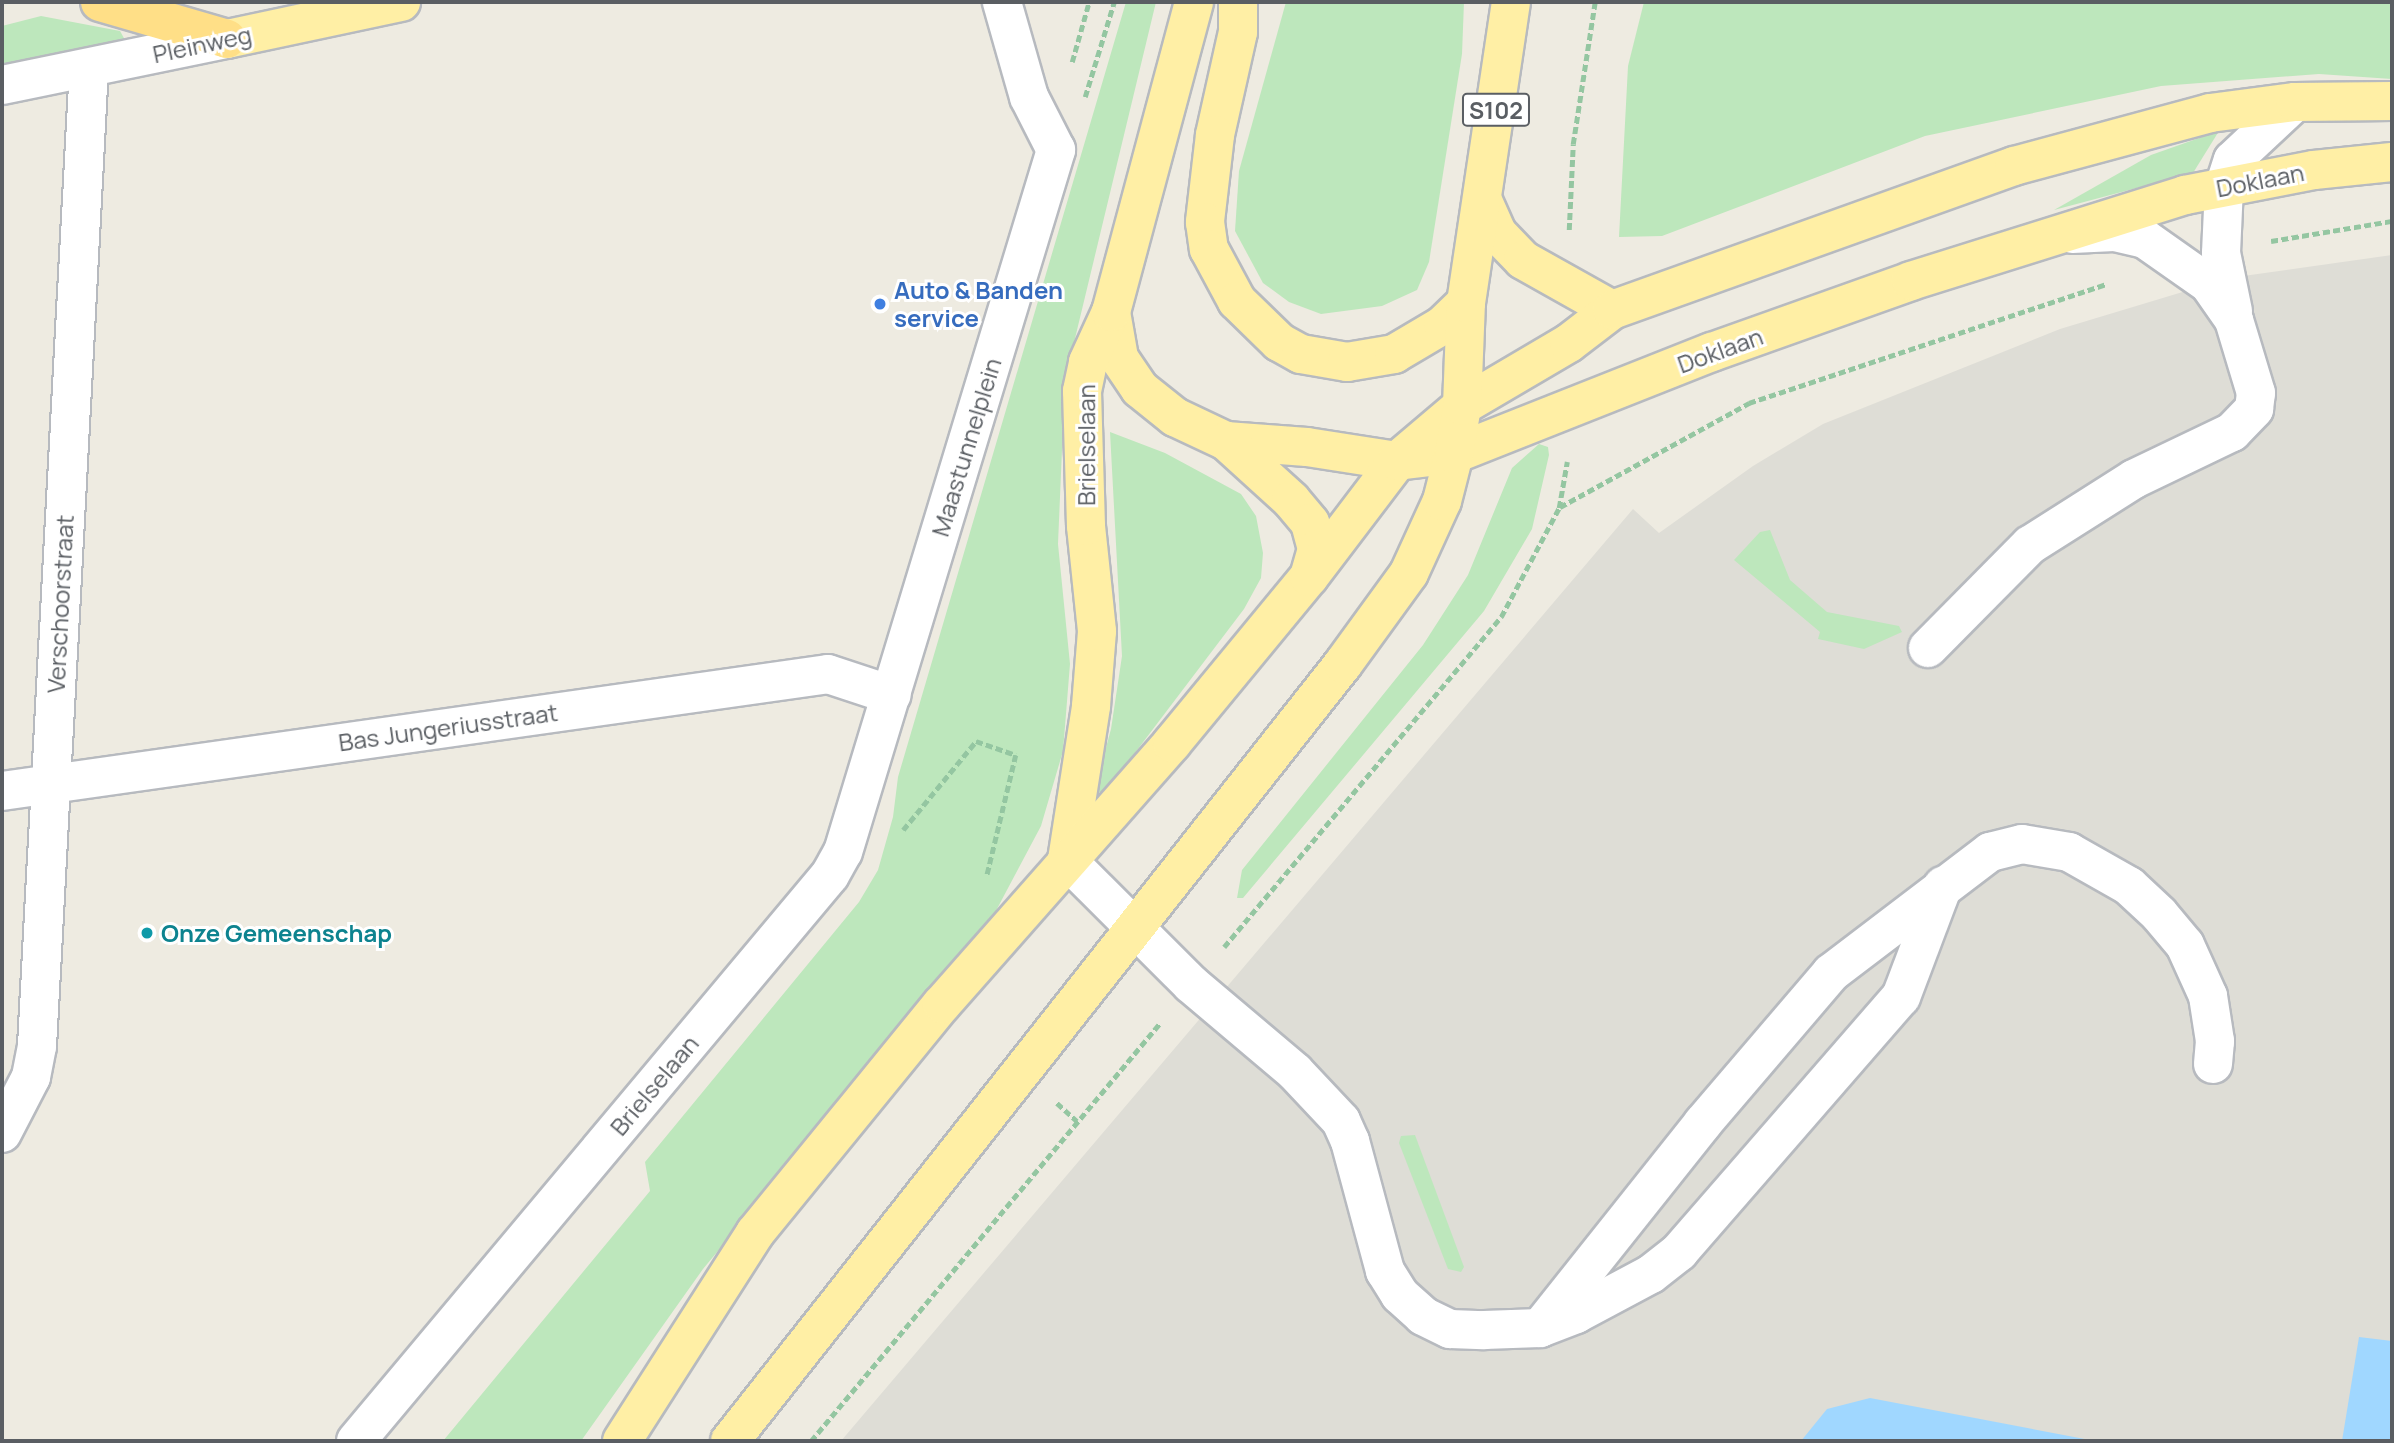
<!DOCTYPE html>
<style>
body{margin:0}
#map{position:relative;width:2394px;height:1443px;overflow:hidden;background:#eeebe1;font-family:Manrope,sans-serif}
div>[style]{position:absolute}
.industrial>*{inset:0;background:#deddd6}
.green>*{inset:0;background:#bde7bc}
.water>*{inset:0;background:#a0d7ff}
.path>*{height:4.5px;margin-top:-2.25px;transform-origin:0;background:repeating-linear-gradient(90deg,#94c6a1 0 7px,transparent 0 10.5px)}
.roads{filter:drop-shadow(2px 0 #b7babf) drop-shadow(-2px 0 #b7babf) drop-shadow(0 2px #b7babf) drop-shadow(0 -2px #b7babf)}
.minor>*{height:38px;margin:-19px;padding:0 19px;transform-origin:19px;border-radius:19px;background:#fff}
.major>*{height:38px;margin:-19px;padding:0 19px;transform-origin:19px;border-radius:19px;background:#ffefa5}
.highway>*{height:38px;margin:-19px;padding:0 19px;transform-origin:19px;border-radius:19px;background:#ffdf87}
.dots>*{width:19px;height:19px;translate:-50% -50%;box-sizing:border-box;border:4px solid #fff;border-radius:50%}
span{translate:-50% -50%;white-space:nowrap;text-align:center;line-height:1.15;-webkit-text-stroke:6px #fff;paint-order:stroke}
.shield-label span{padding:2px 5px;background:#fff;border:2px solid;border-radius:5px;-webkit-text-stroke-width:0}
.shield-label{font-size:23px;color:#5a5e63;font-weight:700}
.street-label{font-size:24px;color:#5a5e63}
.shop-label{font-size:24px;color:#366cbe;font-weight:700}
.left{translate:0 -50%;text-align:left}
.culture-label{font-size:24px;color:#0d838f;font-weight:700}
.frame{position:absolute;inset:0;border:4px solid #5a5e63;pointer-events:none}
</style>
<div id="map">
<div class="industrial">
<div style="clip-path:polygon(2392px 255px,2392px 1441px,841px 1441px,1633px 509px,1659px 533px,1753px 466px,1823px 424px,2060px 329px,2229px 278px)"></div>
</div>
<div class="green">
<div style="clip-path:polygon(1126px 2px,1156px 2px,1065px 380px,1058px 544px,1070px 664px,1063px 751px,1041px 826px,990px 922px,703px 1269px,581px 1441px,443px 1441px,650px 1191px,645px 1162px,859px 902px,878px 870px,893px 817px,898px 777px)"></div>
<div style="clip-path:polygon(1286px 2px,1464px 2px,1462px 54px,1429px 262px,1417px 290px,1382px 306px,1321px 314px,1289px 302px,1263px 283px,1235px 231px,1239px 171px)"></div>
<div style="clip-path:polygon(1644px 2px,2392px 2px,2392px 79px,2319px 74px,2161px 86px,1925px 136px,1662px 236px,1619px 237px,1628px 66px)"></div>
<div style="clip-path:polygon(41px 16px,120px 31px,125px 40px,2px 64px,2px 26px)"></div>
<div style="clip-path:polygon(2219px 131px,2193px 173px,2054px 210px,2151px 155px)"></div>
<div style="clip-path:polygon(1110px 432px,1165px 453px,1241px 494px,1256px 516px,1263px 553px,1261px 578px,1244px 609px,1103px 795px,1095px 789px,1111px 729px,1122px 656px)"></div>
<div style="clip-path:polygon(1539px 444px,1548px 447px,1549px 455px,1532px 529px,1484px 611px,1243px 898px,1237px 898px,1242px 870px,1423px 645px,1468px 575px,1512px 468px)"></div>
<div style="clip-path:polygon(1770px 530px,1790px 580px,1827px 612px,1899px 626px,1902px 632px,1864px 649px,1818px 639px,1820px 632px,1734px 560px,1760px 532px)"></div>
<div style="clip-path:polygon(1415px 1135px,1464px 1267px,1461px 1272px,1448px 1269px,1399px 1143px,1401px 1136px)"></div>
</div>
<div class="water">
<div style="clip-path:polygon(2359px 1337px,2392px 1341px,2392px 1441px,2342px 1441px)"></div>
<div style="clip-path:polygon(1870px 1398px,2095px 1441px,1801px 1441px,1827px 1409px)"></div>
</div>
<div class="path">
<div style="left:1072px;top:62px;width:62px;rotate:-74.2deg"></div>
<div style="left:1085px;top:97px;width:99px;rotate:-73deg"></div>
<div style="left:1569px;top:230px;width:86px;rotate:-87.3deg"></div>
<div style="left:1573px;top:144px;width:144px;rotate:-81.2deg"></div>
<div style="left:2271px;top:241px;width:123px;rotate:-9.4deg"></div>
<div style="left:1560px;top:507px;width:216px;rotate:-28.8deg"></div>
<div style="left:1749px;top:403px;width:377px;rotate:-18.4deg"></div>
<div style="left:903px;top:830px;width:115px;rotate:-50.6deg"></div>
<div style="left:976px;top:741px;width:42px;rotate:19.3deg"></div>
<div style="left:1016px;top:755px;width:124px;rotate:103.5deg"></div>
<div style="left:1224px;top:947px;width:431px;rotate:-50deg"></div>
<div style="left:1501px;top:617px;width:123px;rotate:-62deg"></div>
<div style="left:1559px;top:508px;width:47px;rotate:-80.1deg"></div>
<div style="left:1057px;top:1103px;width:27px;rotate:42deg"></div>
<div style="left:811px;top:1441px;width:545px;rotate:-50.14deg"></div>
</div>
<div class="roads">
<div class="minor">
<div style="left:2px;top:85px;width:230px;rotate:-11.6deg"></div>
<div style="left:2233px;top:311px;width:59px;rotate:-101.7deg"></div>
<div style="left:2221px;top:253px;width:66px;rotate:-87.4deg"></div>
<div style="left:2224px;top:187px;width:28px;rotate:-72deg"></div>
<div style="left:2233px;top:160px;width:85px;rotate:-43.1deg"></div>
<div style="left:1928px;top:648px;width:145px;rotate:-45.3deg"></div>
<div style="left:2030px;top:545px;width:123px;rotate:-32.4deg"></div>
<div style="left:2134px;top:479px;width:109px;rotate:-25.6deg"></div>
<div style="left:2232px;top:432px;width:32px;rotate:-46deg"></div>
<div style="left:2254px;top:409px;width:16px;rotate:-83deg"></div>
<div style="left:2256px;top:393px;width:76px;rotate:-106.8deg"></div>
<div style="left:2234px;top:320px;width:44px;rotate:-124.8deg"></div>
<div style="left:2209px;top:284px;width:78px;rotate:-144.9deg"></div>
<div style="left:2145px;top:239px;width:32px;rotate:-167deg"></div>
<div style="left:2114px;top:232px;width:42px;rotate:177.3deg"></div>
<div style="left:2px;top:791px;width:834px;rotate:-8.06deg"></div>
<div style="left:828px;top:674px;width:67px;rotate:18.2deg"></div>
<div style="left:1067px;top:860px;width:175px;rotate:45deg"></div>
<div style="left:1191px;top:984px;width:136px;rotate:40.2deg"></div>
<div style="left:1295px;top:1072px;width:67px;rotate:46.8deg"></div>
<div style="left:1341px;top:1121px;width:22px;rotate:66deg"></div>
<div style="left:1350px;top:1141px;width:135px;rotate:74.9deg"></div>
<div style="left:1385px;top:1271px;width:28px;rotate:58deg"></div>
<div style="left:1400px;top:1295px;width:31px;rotate:42deg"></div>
<div style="left:1423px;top:1316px;width:30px;rotate:26deg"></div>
<div style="left:1450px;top:1329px;width:34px;rotate:2deg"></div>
<div style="left:1484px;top:1330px;width:56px;rotate:-2deg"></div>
<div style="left:1540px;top:1328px;width:39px;rotate:-21deg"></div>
<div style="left:1576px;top:1314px;width:85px;rotate:-28.1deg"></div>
<div style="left:1651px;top:1274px;width:36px;rotate:-38deg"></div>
<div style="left:1679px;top:1252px;width:338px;rotate:-49deg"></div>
<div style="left:1901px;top:997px;width:119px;rotate:-69.3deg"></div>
<div style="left:2px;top:1133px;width:63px;rotate:-62.6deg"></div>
<div style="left:31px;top:1077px;width:32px;rotate:-79deg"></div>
<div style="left:37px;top:1046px;width:979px;rotate:-86.96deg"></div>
<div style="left:1540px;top:1328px;width:262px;rotate:-51.5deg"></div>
<div style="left:1703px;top:1123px;width:197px;rotate:-49.5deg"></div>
<div style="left:1831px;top:973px;width:200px;rotate:-37.3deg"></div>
<div style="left:1990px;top:852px;width:33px;rotate:-14deg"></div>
<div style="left:2022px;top:844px;width:48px;rotate:9.7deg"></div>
<div style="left:2069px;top:852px;width:69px;rotate:29.5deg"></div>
<div style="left:2129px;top:886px;width:41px;rotate:43deg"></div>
<div style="left:2159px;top:914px;width:40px;rotate:50deg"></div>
<div style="left:2185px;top:945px;width:56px;rotate:65.7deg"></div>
<div style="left:2208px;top:996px;width:46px;rotate:81.2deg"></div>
<div style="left:2215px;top:1041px;width:23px;rotate:95deg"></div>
<div style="left:356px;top:1441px;width:738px;rotate:-50.06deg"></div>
<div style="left:830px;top:875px;width:26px;rotate:-61deg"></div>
<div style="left:843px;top:852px;width:734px;rotate:-73.12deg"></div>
<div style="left:1056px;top:150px;width:59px;rotate:-117deg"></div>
<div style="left:1029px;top:97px;width:99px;rotate:-105.9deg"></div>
</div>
<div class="major">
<div style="left:1238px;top:2px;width:30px;rotate:90deg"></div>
<div style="left:1238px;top:32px;width:106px;rotate:102.6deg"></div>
<div style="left:1215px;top:135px;width:88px;rotate:96.6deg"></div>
<div style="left:1205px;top:222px;width:27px;rotate:82deg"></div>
<div style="left:1209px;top:249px;width:59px;rotate:61.7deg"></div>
<div style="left:1237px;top:301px;width:59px;rotate:44.3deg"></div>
<div style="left:1279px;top:342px;width:25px;rotate:29deg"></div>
<div style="left:1301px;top:354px;width:47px;rotate:9.9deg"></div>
<div style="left:1347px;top:362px;width:48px;rotate:-9.7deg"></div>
<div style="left:1394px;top:354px;width:57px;rotate:-30.6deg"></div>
<div style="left:1443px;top:325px;width:32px;rotate:-44deg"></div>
<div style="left:227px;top:39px;width:178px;rotate:-12deg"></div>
<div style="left:1483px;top:201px;width:35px;rotate:66deg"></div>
<div style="left:1497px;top:233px;width:37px;rotate:46deg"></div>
<div style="left:1523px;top:260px;width:102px;rotate:29.3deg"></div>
<div style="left:1111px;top:312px;width:47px;rotate:80.1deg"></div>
<div style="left:1119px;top:358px;width:37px;rotate:56deg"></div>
<div style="left:1140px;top:389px;width:45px;rotate:38.7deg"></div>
<div style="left:1175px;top:417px;width:56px;rotate:25.2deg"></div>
<div style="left:1226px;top:441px;width:81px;rotate:4.2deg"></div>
<div style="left:1307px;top:447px;width:91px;rotate:8.8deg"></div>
<div style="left:1397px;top:461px;width:57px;rotate:-7deg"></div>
<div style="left:1454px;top:454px;width:277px;rotate:-21.6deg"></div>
<div style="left:1712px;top:352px;width:211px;rotate:-19.6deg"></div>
<div style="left:1911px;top:281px;width:287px;rotate:-17.4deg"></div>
<div style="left:2185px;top:195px;width:131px;rotate:-11deg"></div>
<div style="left:2314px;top:170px;width:78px;rotate:-5.9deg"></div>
<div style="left:1226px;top:441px;width:88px;rotate:42.2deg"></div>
<div style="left:1291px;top:500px;width:30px;rotate:50deg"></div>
<div style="left:1310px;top:523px;width:27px;rotate:75deg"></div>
<div style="left:1317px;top:549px;width:29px;rotate:106deg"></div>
<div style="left:1067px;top:860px;width:156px;rotate:-81.1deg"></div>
<div style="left:1091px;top:706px;width:75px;rotate:-85.4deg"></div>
<div style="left:1097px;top:631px;width:106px;rotate:-96deg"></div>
<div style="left:1086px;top:526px;width:135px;rotate:-91.7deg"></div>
<div style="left:1082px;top:391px;width:30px;rotate:-78deg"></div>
<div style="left:1088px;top:362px;width:55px;rotate:-65.3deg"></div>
<div style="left:1111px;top:312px;width:321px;rotate:-75deg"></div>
<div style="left:622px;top:1441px;width:247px;rotate:-57.4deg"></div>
<div style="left:755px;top:1233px;width:296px;rotate:-50.8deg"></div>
<div style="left:942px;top:1004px;width:348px;rotate:-48.6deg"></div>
<div style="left:1172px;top:743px;width:215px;rotate:-50.5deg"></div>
<div style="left:1309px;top:577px;width:146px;rotate:-52.8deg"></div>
<div style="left:1397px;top:461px;width:85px;rotate:-40.2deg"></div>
<div style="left:1462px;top:406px;width:124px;rotate:-30.5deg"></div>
<div style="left:1569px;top:343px;width:54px;rotate:-37.5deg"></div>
<div style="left:1612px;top:310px;width:427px;rotate:-19.7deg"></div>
<div style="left:2014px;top:166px;width:203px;rotate:-15.1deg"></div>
<div style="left:2210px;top:113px;width:86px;rotate:-7.4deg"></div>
<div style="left:2295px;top:102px;width:97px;rotate:-0.6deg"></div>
<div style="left:730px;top:1441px;width:990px;rotate:-51.73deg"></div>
<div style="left:1343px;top:664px;width:112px;rotate:-54deg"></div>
<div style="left:1409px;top:573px;width:79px;rotate:-65.4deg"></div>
<div style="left:1442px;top:501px;width:49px;rotate:-75.7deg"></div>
<div style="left:1454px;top:454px;width:49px;rotate:-80.5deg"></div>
<div style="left:1462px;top:406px;width:103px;rotate:-87.8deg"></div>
<div style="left:1466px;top:303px;width:304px;rotate:-81.5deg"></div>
</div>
<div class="highway">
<div style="left:100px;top:2px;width:132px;rotate:16.2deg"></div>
</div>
</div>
<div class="dots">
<div style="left:880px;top:304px;background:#3f7fe0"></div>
<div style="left:147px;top:933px;background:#0f9aa8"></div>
</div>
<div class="shield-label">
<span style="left:1496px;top:110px">S102</span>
</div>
<div class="street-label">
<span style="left:202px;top:44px;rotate:-12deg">Pleinweg</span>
<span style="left:2260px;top:180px;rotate:-11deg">Doklaan</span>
<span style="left:1720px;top:350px;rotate:-20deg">Doklaan</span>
<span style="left:1086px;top:445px;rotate:-90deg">Brielselaan</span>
<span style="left:966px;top:447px;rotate:-73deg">Maastunnelplein</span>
<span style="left:60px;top:604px;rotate:-87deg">Verschoorstraat</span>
<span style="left:448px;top:727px;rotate:-8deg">Bas Jungeriusstraat</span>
<span style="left:654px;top:1085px;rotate:-50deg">Brielselaan</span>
</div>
<div class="shop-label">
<span class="left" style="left:894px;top:304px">Auto &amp; Banden<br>service</span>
</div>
<div class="culture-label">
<span class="left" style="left:161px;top:933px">Onze Gemeenschap</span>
</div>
<div class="frame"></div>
</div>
